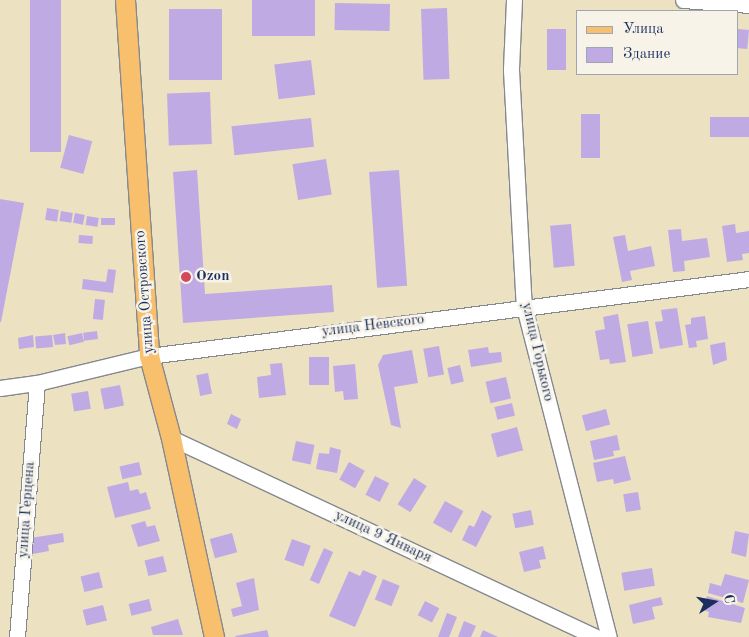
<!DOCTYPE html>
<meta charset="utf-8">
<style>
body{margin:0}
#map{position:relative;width:749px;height:637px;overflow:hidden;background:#ece1c0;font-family:"Old Standard TT",serif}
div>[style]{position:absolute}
.building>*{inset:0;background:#c0aae4;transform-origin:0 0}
.roads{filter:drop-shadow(1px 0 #84888f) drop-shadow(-1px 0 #84888f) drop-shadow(0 1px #84888f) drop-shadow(0 -1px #84888f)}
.minor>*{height:15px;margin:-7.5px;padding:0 7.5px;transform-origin:7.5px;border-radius:7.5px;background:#fff}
.major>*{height:19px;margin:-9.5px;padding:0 9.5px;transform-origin:9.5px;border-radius:9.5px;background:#f8bf6c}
.dots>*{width:14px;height:14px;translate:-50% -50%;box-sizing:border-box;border:2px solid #f7f3e8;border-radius:50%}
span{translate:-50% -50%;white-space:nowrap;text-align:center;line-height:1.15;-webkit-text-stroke:5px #f7f3e8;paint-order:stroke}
.poi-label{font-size:15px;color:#1b2f5e;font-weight:700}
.left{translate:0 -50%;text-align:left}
.street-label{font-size:15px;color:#1b2f5e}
.legend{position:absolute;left:576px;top:10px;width:162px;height:65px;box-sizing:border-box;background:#f7f3e8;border:1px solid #9fa5b1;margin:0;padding:6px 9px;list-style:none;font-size:15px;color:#1b2f5e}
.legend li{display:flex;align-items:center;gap:10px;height:25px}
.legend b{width:25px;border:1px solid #9fa5b1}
.north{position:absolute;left:689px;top:577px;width:50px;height:50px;-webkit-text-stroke:4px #f7f3e8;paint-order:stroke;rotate:79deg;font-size:14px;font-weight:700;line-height:20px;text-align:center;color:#1b2f5e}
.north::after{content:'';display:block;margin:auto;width:18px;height:22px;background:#1b2f5e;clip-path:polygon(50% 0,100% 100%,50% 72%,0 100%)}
</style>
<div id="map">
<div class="building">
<div style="left:30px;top:0;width:31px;height:152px"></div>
<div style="left:252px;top:0;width:63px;height:36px"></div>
<div style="left:335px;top:3px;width:55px;height:27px;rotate:1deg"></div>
<div style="left:447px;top:8px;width:71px;height:26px;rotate:88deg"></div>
<div style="left:169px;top:9px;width:53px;height:71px"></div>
<div style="left:547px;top:29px;width:19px;height:41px"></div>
<div style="left:738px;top:29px;width:11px;height:19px;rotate:5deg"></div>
<div style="left:311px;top:60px;width:35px;height:37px;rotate:83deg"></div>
<div style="left:210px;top:92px;width:52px;height:43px;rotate:88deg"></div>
<div style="left:581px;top:114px;width:19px;height:44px"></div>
<div style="left:710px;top:117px;width:39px;height:20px"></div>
<div style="left:311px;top:118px;width:29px;height:80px;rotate:84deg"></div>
<div style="left:69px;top:135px;width:24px;height:34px;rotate:15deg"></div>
<div style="left:326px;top:159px;width:36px;height:34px;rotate:81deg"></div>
<div style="clip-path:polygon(197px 170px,205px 294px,332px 285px,334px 312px,183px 323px,173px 172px)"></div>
<div style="left:399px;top:170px;width:116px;height:30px;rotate:86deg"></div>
<div style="clip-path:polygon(0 199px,24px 203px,1px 322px,0 322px)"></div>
<div style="left:47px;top:208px;width:12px;height:12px;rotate:9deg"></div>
<div style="left:61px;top:211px;width:12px;height:10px;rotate:9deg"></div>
<div style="left:75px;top:213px;width:10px;height:10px;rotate:11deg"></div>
<div style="left:87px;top:216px;width:12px;height:9px;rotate:9deg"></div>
<div style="left:101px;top:218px;width:14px;height:7px"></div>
<div style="left:571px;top:224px;width:42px;height:21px;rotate:85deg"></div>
<div style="clip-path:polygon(735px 224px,736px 233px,749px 231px,749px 253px,742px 254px,743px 260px,727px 262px,722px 226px)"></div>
<div style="clip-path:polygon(681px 229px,682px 241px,707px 238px,710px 257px,684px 261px,685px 271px,673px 272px,668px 230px)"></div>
<div style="left:79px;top:235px;width:14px;height:8px;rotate:4deg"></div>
<div style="clip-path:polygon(625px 235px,628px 251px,651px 246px,655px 266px,630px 271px,632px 280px,622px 282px,613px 237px)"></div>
<div style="clip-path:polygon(108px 269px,116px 270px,113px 293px,82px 289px,83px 279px,106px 282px)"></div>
<div style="left:95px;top:299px;width:10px;height:20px;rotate:6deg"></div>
<div style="clip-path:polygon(677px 308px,683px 345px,660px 349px,655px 322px,663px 321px,661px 310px)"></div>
<div style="clip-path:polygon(618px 314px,626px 362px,610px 364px,609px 359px,600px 360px,595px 331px,605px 329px,603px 317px)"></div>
<div style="clip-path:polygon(705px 316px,708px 339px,696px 341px,697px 347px,689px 348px,685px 325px,691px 324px,691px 318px)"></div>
<div style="left:648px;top:321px;width:33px;height:21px;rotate:81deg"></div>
<div style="left:97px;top:331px;width:8px;height:14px;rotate:83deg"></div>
<div style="clip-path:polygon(65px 333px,66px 344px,55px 345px,53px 335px)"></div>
<div style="left:82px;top:333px;width:9px;height:15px;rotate:77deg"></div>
<div style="clip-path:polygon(33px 335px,34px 347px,19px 349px,18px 338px)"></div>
<div style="left:52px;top:335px;width:12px;height:17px;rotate:85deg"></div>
<div style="clip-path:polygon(725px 342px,727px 360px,713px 365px,710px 345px)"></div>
<div style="left:439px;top:346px;width:29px;height:16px;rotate:80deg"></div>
<div style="clip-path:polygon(488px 347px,489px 353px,501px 352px,502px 362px,471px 367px,468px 350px)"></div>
<div style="clip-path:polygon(412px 350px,418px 383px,394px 387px,401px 428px,391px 425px,378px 365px,383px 355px)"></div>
<div style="left:309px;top:357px;width:20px;height:28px"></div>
<div style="clip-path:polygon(282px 363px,286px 395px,259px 398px,257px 377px,271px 375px,270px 364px)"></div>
<div style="clip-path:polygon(355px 364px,358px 399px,344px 400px,343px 391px,335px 392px,333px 366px)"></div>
<div style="left:460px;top:365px;width:17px;height:13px;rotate:77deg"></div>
<div style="left:208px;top:373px;width:21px;height:12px;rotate:79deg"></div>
<div style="left:506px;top:377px;width:22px;height:21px;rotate:77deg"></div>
<div style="left:120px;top:385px;width:21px;height:20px;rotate:79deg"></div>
<div style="left:88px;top:391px;width:18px;height:17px;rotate:81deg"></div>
<div style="left:512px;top:403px;width:13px;height:18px;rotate:77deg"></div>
<div style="left:606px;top:409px;width:16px;height:25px;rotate:75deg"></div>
<div style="clip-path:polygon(231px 414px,241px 419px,237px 429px,227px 424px)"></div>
<div style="left:517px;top:427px;width:24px;height:27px;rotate:75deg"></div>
<div style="clip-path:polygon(617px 435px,620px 450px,613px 451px,614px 456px,594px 460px,590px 441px)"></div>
<div style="left:296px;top:441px;width:19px;height:20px;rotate:12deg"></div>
<div style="clip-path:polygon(330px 447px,341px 450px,337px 473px,316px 469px,319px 453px,329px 454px)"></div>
<div style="clip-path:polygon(625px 456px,631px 480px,614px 484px,613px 479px,597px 482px,593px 463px)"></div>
<div style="left:139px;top:462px;width:13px;height:20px;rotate:77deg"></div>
<div style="left:349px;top:462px;width:18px;height:20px;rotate:29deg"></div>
<div style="left:375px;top:476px;width:16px;height:21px;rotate:27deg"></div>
<div style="left:414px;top:478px;width:15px;height:31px;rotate:32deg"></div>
<div style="clip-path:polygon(128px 482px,130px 491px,138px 489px,140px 494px,146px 492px,151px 509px,115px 518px,107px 487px)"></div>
<div style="left:638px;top:492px;width:18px;height:15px;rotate:81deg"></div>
<div style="left:445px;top:501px;width:21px;height:25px;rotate:29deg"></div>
<div style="clip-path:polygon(482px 510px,492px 516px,476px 547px,462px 540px,469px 525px,474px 527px)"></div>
<div style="left:531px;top:510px;width:15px;height:19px;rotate:79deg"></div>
<div style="clip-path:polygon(145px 521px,147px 527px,155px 525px,160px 541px,138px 547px,131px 525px)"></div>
<div style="clip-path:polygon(735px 531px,749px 534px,746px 557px,731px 553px)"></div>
<div style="clip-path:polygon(63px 533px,64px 542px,48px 545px,49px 551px,33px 554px,30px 538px)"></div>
<div style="left:232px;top:533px;width:20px;height:23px;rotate:75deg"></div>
<div style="left:292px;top:539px;width:20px;height:22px;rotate:20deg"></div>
<div style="clip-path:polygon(543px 546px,546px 559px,539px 560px,541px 568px,524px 572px,519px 552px)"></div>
<div style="left:324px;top:548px;width:10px;height:35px;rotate:24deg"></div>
<div style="left:163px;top:556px;width:16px;height:19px;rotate:76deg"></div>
<div style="left:652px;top:568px;width:18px;height:31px;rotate:81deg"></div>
<div style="clip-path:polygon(363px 570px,377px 576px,355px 627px,329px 616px,349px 571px,360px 576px)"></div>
<div style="left:99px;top:572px;width:16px;height:19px;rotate:76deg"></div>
<div style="clip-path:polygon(725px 574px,749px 580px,743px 603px,708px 593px,710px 583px,721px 586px)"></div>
<div style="clip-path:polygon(254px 578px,259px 610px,233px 617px,231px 609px,242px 606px,236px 583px)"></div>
<div style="left:383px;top:579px;width:18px;height:22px;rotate:22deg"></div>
<div style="clip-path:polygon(707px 596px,745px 608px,741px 623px,708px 617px,709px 612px,703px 610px)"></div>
<div style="clip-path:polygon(661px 597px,663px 605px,652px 607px,655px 619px,633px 624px,629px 605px)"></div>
<div style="left:149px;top:599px;width:12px;height:21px;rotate:76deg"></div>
<div style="left:425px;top:601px;width:16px;height:16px;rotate:27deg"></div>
<div style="left:103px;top:605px;width:16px;height:21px;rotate:76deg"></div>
<div style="clip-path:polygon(447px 613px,457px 617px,449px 637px,438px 637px)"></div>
<div style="clip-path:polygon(178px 619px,183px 635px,153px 635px,151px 627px)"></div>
<div style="clip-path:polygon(464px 621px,476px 626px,471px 637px,458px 637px)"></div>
<div style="clip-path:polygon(267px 630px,269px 637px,236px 637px,235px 636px)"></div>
<div style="clip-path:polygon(483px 630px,498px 637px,480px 637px)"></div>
</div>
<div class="roads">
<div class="minor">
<div style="left:514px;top:0;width:70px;rotate:92.5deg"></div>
<div style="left:511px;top:70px;width:237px;rotate:86.9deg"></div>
<div style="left:524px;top:307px;width:341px;rotate:75.6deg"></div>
<div style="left:683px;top:0;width:66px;rotate:4.3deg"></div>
<div style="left:0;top:388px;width:37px;rotate:-8deg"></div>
<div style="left:37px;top:383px;width:115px;rotate:-13.6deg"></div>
<div style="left:149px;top:356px;width:605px;rotate:-7.31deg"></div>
<div style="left:171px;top:438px;width:469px;rotate:25.1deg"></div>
<div style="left:17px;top:637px;width:255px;rotate:-85.5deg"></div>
</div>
<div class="major">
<div style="left:125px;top:0;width:357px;rotate:86.1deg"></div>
<div style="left:149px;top:356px;width:85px;rotate:75deg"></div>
<div style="left:171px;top:438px;width:204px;rotate:77.8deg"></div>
</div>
</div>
<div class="dots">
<div style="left:186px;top:277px;background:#d1495b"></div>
</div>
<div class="poi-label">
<span class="left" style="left:196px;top:277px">Ozon</span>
</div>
<div class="street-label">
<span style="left:145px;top:292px;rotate:-94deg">улица Островского</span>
<span style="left:373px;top:326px;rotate:-7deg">улица Невского</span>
<span style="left:537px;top:352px;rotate:77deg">улица Горького</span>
<span style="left:27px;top:510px;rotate:-86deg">улица Герцена</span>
<span style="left:383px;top:537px;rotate:25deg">улица 9 Января</span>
</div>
<ul class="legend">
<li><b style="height:6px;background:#f8bf6c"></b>Улица</li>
<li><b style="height:14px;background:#c0aae4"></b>Здание</li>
</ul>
<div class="north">С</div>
</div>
